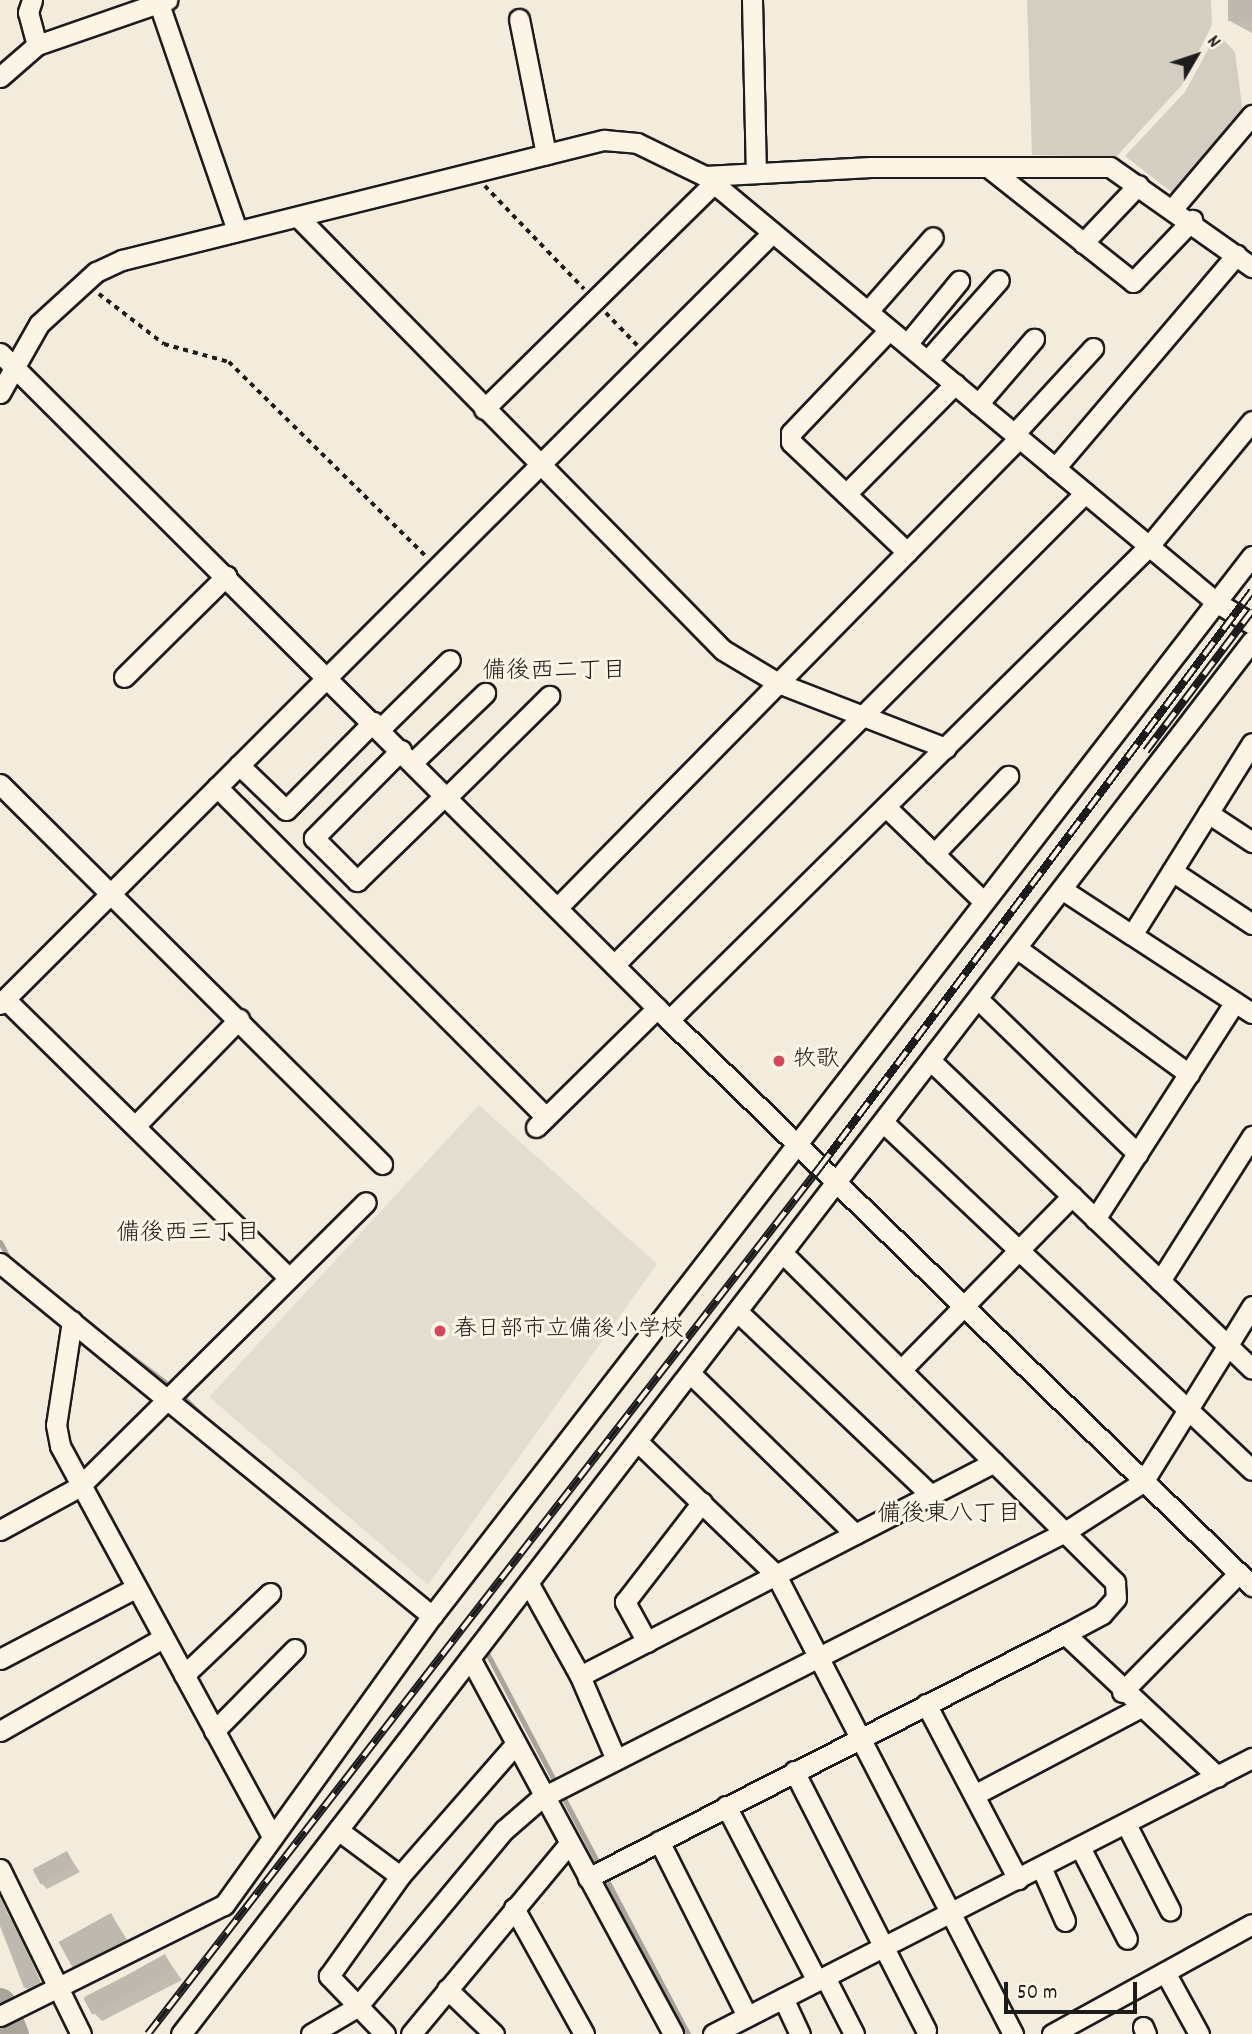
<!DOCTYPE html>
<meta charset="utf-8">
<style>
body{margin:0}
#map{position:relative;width:1252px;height:2034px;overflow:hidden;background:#f3ecdd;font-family:Dekko,"Klee One",sans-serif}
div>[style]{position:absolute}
.built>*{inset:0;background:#e3ddcf}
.green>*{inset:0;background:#d3cec1}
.shadow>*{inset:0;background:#0003}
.stream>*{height:5px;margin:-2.5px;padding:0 2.5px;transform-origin:2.5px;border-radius:2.5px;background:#aaa59b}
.river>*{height:32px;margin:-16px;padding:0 16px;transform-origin:16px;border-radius:16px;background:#aaa59b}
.building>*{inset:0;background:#beb9ae;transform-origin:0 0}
.path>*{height:3.5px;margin-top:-1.75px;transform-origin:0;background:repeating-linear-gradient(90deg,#1c1c1c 0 5px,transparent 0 10px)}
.roads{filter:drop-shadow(2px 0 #1c1c1c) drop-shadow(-2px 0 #1c1c1c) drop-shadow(0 2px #1c1c1c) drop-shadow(0 -2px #1c1c1c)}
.minor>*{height:19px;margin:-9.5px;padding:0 9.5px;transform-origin:9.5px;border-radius:9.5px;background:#fcf5e5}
.rail>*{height:8px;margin-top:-4px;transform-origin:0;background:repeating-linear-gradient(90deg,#fcf5e5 0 16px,#1c1c1c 0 32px);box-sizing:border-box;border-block:2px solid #1c1c1c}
.dots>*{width:19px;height:19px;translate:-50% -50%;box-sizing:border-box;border:4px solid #fcf5e5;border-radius:50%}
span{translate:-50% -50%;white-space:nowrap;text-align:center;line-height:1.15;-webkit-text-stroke:6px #fcf5e5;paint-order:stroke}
.poi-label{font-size:23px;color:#1c1c1c}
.left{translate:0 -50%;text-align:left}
.neighbourhood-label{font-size:24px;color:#1c1c1c}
.north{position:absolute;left:1161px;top:21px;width:70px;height:70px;-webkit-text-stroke:5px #fcf5e5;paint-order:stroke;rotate:51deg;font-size:19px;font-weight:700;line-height:28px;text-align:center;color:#1c1c1c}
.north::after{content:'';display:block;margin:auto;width:24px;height:32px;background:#1c1c1c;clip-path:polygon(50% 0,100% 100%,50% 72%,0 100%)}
.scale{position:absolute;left:1004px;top:1982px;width:133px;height:32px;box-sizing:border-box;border:4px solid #1c1c1c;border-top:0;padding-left:9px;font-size:21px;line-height:24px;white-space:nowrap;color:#1c1c1c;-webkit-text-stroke:5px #fcf5e5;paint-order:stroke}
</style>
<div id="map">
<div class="built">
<div style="clip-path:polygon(479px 1105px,657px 1264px,428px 1585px,209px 1397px)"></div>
</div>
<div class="green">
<div style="clip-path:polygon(1027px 0,1211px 0,1212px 25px,1182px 85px,1116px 157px,1032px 155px)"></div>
<div style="clip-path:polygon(1217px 33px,1235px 52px,1243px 113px,1174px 194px,1125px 156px,1185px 92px)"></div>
</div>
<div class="shadow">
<div style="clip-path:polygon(1229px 0,1252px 0,1252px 33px,1230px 21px)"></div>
<div style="clip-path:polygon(67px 1853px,80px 1872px,47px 1889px,41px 1883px)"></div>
<div style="clip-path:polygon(111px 1915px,134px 1950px,82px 1976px,73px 1966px)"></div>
<div style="clip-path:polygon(8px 1916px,14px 1922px,44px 1989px,32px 1994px,25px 1987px,0 1924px)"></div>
<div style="clip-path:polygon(165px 1956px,182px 1980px,102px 2021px,92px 2011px,84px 1997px)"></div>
</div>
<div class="stream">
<div style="left:0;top:1242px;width:21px;rotate:62deg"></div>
<div style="left:111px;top:1341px;width:78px;rotate:37.2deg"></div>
<div style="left:180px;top:1394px;width:36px;rotate:44deg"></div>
<div style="left:486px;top:1651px;width:150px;rotate:62.2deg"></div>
<div style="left:561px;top:1793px;width:272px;rotate:62.2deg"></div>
</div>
<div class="river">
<div style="left:0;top:2004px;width:33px;rotate:67deg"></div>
</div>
<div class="building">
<div style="left:1228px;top:0;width:24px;height:21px"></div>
<div style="left:67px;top:1851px;width:17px;height:39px;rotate:62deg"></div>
<div style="clip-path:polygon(0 1897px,40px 1982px,24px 1988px,0 1926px)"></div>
<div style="left:111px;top:1913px;width:31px;height:60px;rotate:61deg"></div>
<div style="left:165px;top:1954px;width:18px;height:93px;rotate:61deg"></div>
</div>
<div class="path">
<div style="left:485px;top:186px;width:143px;rotate:46.1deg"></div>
<div style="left:99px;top:294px;width:82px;rotate:37.6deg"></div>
<div style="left:164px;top:344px;width:67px;rotate:15.5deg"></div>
<div style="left:229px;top:362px;width:276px;rotate:44.6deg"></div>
<div style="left:606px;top:313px;width:45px;rotate:45.9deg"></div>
</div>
<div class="roads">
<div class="minor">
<div style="left:32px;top:0;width:13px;rotate:108deg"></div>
<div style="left:28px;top:12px;width:34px;rotate:75deg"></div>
<div style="left:752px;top:0;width:173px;rotate:88.7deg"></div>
<div style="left:159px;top:4px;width:240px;rotate:71deg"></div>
<div style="left:519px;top:19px;width:138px;rotate:78.7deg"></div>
<div style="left:0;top:77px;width:49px;rotate:-40.9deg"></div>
<div style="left:37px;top:45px;width:138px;rotate:-19.1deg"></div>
<div style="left:988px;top:167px;width:185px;rotate:38.4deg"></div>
<div style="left:1133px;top:282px;width:86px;rotate:-46.4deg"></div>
<div style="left:705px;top:176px;width:166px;rotate:-3.1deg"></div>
<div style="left:871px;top:167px;width:239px"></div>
<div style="left:1110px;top:167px;width:174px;rotate:35.2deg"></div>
<div style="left:1174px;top:207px;width:121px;rotate:-49.7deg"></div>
<div style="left:299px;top:218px;width:605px;rotate:45.54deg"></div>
<div style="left:723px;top:650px;width:64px;rotate:31deg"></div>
<div style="left:778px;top:683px;width:180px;rotate:21.2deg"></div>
<div style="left:1083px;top:243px;width:80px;rotate:-46.5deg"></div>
<div style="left:868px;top:311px;width:98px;rotate:-48.7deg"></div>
<div style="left:889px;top:330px;width:142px;rotate:133.6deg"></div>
<div style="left:791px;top:433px;width:9px;rotate:90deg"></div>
<div style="left:791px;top:442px;width:160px;rotate:43.5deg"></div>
<div style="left:907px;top:344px;width:82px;rotate:-50.5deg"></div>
<div style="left:0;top:353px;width:945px;rotate:44.91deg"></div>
<div style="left:669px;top:1020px;width:813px;rotate:44.15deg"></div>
<div style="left:927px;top:361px;width:108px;rotate:-48.4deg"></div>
<div style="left:0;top:393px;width:79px;rotate:-60.5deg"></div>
<div style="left:39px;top:324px;width:77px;rotate:-42.4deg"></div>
<div style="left:96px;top:272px;width:29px;rotate:-25deg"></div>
<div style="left:122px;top:260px;width:497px;rotate:-14deg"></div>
<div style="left:604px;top:140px;width:33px;rotate:5deg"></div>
<div style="left:637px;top:143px;width:76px;rotate:25.9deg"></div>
<div style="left:705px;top:176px;width:665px;rotate:39.82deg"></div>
<div style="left:1216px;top:602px;width:42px;rotate:31.4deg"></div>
<div style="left:978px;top:404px;width:86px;rotate:-49.3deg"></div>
<div style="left:484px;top:409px;width:322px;rotate:-44.5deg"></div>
<div style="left:1014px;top:434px;width:117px;rotate:-47.4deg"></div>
<div style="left:1055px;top:468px;width:280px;rotate:-49.6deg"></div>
<div style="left:846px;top:494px;width:155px;rotate:-45.3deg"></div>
<div style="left:124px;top:677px;width:144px;rotate:-44.7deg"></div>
<div style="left:380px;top:729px;width:98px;rotate:-44.6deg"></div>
<div style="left:401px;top:750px;width:124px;rotate:134.7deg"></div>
<div style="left:314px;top:838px;width:61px;rotate:45deg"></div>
<div style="left:357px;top:881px;width:123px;rotate:-44.3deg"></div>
<div style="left:413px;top:762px;width:100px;rotate:-43.8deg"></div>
<div style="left:239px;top:765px;width:65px;rotate:43.8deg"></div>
<div style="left:286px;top:810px;width:124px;rotate:-45.3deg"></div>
<div style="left:0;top:784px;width:539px;rotate:44.85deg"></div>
<div style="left:217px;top:787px;width:466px;rotate:45.1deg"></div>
<div style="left:447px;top:797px;width:144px;rotate:-44.7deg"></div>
<div style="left:886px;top:807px;width:135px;rotate:44.1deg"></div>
<div style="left:1208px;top:813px;width:53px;rotate:33.4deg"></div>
<div style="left:934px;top:854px;width:108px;rotate:-46.5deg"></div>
<div style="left:1172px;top:871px;width:96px;rotate:33.5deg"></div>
<div style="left:1063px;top:890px;width:225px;rotate:33.1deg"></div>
<div style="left:557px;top:908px;width:659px;rotate:-45.49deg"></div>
<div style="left:1132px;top:935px;width:226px;rotate:-58deg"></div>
<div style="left:1018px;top:949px;width:212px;rotate:36.2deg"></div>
<div style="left:614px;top:965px;width:667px;rotate:-45.06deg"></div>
<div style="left:5px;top:999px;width:398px;rotate:44.5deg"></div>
<div style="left:979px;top:1000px;width:221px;rotate:44.1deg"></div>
<div style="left:0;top:1004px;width:1092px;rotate:-44.96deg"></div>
<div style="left:669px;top:1020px;width:675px;rotate:-44.64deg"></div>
<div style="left:1149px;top:546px;width:162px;rotate:-50.5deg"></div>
<div style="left:932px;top:1062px;width:443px;rotate:43.8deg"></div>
<div style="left:885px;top:1124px;width:504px;rotate:43.31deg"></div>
<div style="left:136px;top:1125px;width:148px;rotate:-45.8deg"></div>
<div style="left:536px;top:1127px;width:170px;rotate:-44.5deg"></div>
<div style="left:1095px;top:1219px;width:258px;rotate:-57.2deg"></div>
<div style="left:0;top:1263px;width:558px;rotate:39.25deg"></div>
<div style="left:1160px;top:1281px;width:172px;rotate:-57.6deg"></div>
<div style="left:739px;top:1313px;width:265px;rotate:43.5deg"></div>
<div style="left:72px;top:1321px;width:105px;rotate:98.7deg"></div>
<div style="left:56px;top:1425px;width:21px;rotate:79deg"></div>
<div style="left:60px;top:1446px;width:445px;rotate:61.5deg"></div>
<div style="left:901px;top:1370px;width:244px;rotate:-45.5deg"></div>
<div style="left:692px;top:1375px;width:228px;rotate:44.3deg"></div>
<div style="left:639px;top:1443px;width:190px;rotate:43.9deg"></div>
<div style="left:776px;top:1575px;width:517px;rotate:62.69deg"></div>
<div style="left:0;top:1530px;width:90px;rotate:-28.6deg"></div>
<div style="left:79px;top:1487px;width:404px;rotate:-44.8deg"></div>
<div style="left:529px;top:1584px;width:105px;rotate:61deg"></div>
<div style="left:580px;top:1676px;width:86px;rotate:66.7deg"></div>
<div style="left:1065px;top:1634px;width:209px;rotate:43.1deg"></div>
<div style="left:647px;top:1642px;width:46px;rotate:-118.8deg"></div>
<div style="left:625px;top:1602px;width:126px;rotate:-52.4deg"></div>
<div style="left:470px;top:1658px;width:427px;rotate:61.6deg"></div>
<div style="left:0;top:1659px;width:153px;rotate:-27.7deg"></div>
<div style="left:184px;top:1675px;width:119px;rotate:-43.6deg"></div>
<div style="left:580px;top:1676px;width:466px;rotate:-27.3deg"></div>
<div style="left:1122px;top:1692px;width:167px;rotate:-45.5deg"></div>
<div style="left:926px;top:1704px;width:198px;rotate:62.3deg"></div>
<div style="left:0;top:1731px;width:188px;rotate:-29.7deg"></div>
<div style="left:214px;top:1731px;width:115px;rotate:-45.4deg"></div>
<div style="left:794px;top:1771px;width:291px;rotate:63deg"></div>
<div style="left:974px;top:1795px;width:187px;rotate:-27.8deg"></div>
<div style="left:726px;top:1806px;width:197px;rotate:62.5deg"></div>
<div style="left:1126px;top:1824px;width:97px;rotate:62.9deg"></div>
<div style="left:338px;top:1830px;width:77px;rotate:36.6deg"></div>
<div style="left:659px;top:1841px;width:196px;rotate:63.3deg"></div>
<div style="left:1080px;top:1847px;width:103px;rotate:62.9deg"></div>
<div style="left:1041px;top:1867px;width:59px;rotate:66deg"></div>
<div style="left:0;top:1869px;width:184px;rotate:63.9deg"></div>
<div style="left:588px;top:1878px;width:536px;rotate:-27.09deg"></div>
<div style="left:1065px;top:1634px;width:42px;rotate:-28.4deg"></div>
<div style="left:1102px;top:1614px;width:21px;rotate:-49deg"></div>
<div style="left:1116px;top:1598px;width:16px;rotate:-94deg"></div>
<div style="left:1115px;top:1582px;width:465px;rotate:-135.3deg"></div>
<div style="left:514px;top:1908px;width:144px;rotate:60.9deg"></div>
<div style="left:1165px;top:1972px;width:71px;rotate:61.3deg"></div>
<div style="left:825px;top:1977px;width:64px;rotate:63deg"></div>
<div style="left:447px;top:1989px;width:65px;rotate:43.8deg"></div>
<div style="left:783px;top:1998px;width:40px;rotate:65deg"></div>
<div style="left:0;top:2016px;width:250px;rotate:-26.4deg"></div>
<div style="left:224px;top:1905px;width:356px;rotate:-54.3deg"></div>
<div style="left:432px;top:1616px;width:1340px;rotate:-52.28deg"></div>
<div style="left:1143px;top:2027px;width:8px;rotate:67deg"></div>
<div style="left:181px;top:2034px;width:1757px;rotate:-52.45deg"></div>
<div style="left:311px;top:2034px;width:53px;rotate:-30.4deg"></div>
<div style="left:357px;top:2007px;width:230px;rotate:-50.3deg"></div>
<div style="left:504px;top:1830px;width:49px;rotate:-40.9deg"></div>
<div style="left:541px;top:1798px;width:588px;rotate:-26.91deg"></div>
<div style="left:1065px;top:1532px;width:93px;rotate:-32.7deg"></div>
<div style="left:1143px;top:1482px;width:207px;rotate:-58.2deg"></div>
<div style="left:385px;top:2034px;width:81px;rotate:-134deg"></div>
<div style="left:329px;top:1976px;width:123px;rotate:-54.6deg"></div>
<div style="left:400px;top:1876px;width:173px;rotate:-48.8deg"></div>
<div style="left:411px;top:2034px;width:247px;rotate:-50.3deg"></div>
<div style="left:713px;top:2034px;width:606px;rotate:-27.12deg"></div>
<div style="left:1052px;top:2034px;width:228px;rotate:-28.8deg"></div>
</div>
</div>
<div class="rail">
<div style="left:1146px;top:751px;width:176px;rotate:-52.9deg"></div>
<div style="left:148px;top:2034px;width:1097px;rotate:-52.22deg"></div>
<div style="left:820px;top:1167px;width:720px;rotate:-53.13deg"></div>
</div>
<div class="dots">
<div style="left:779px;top:1061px;background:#d1495b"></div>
<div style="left:440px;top:1331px;background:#d1495b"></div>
</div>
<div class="poi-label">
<span class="left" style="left:793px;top:1061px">牧歌</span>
<span class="left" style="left:454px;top:1331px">春日部市立備後小学校</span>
</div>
<div class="neighbourhood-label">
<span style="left:554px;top:673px">備後西二丁目</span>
<span style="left:188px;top:1235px">備後西三丁目</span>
<span style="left:949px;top:1516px">備後東八丁目</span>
</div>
<div class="north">N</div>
<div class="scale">50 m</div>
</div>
